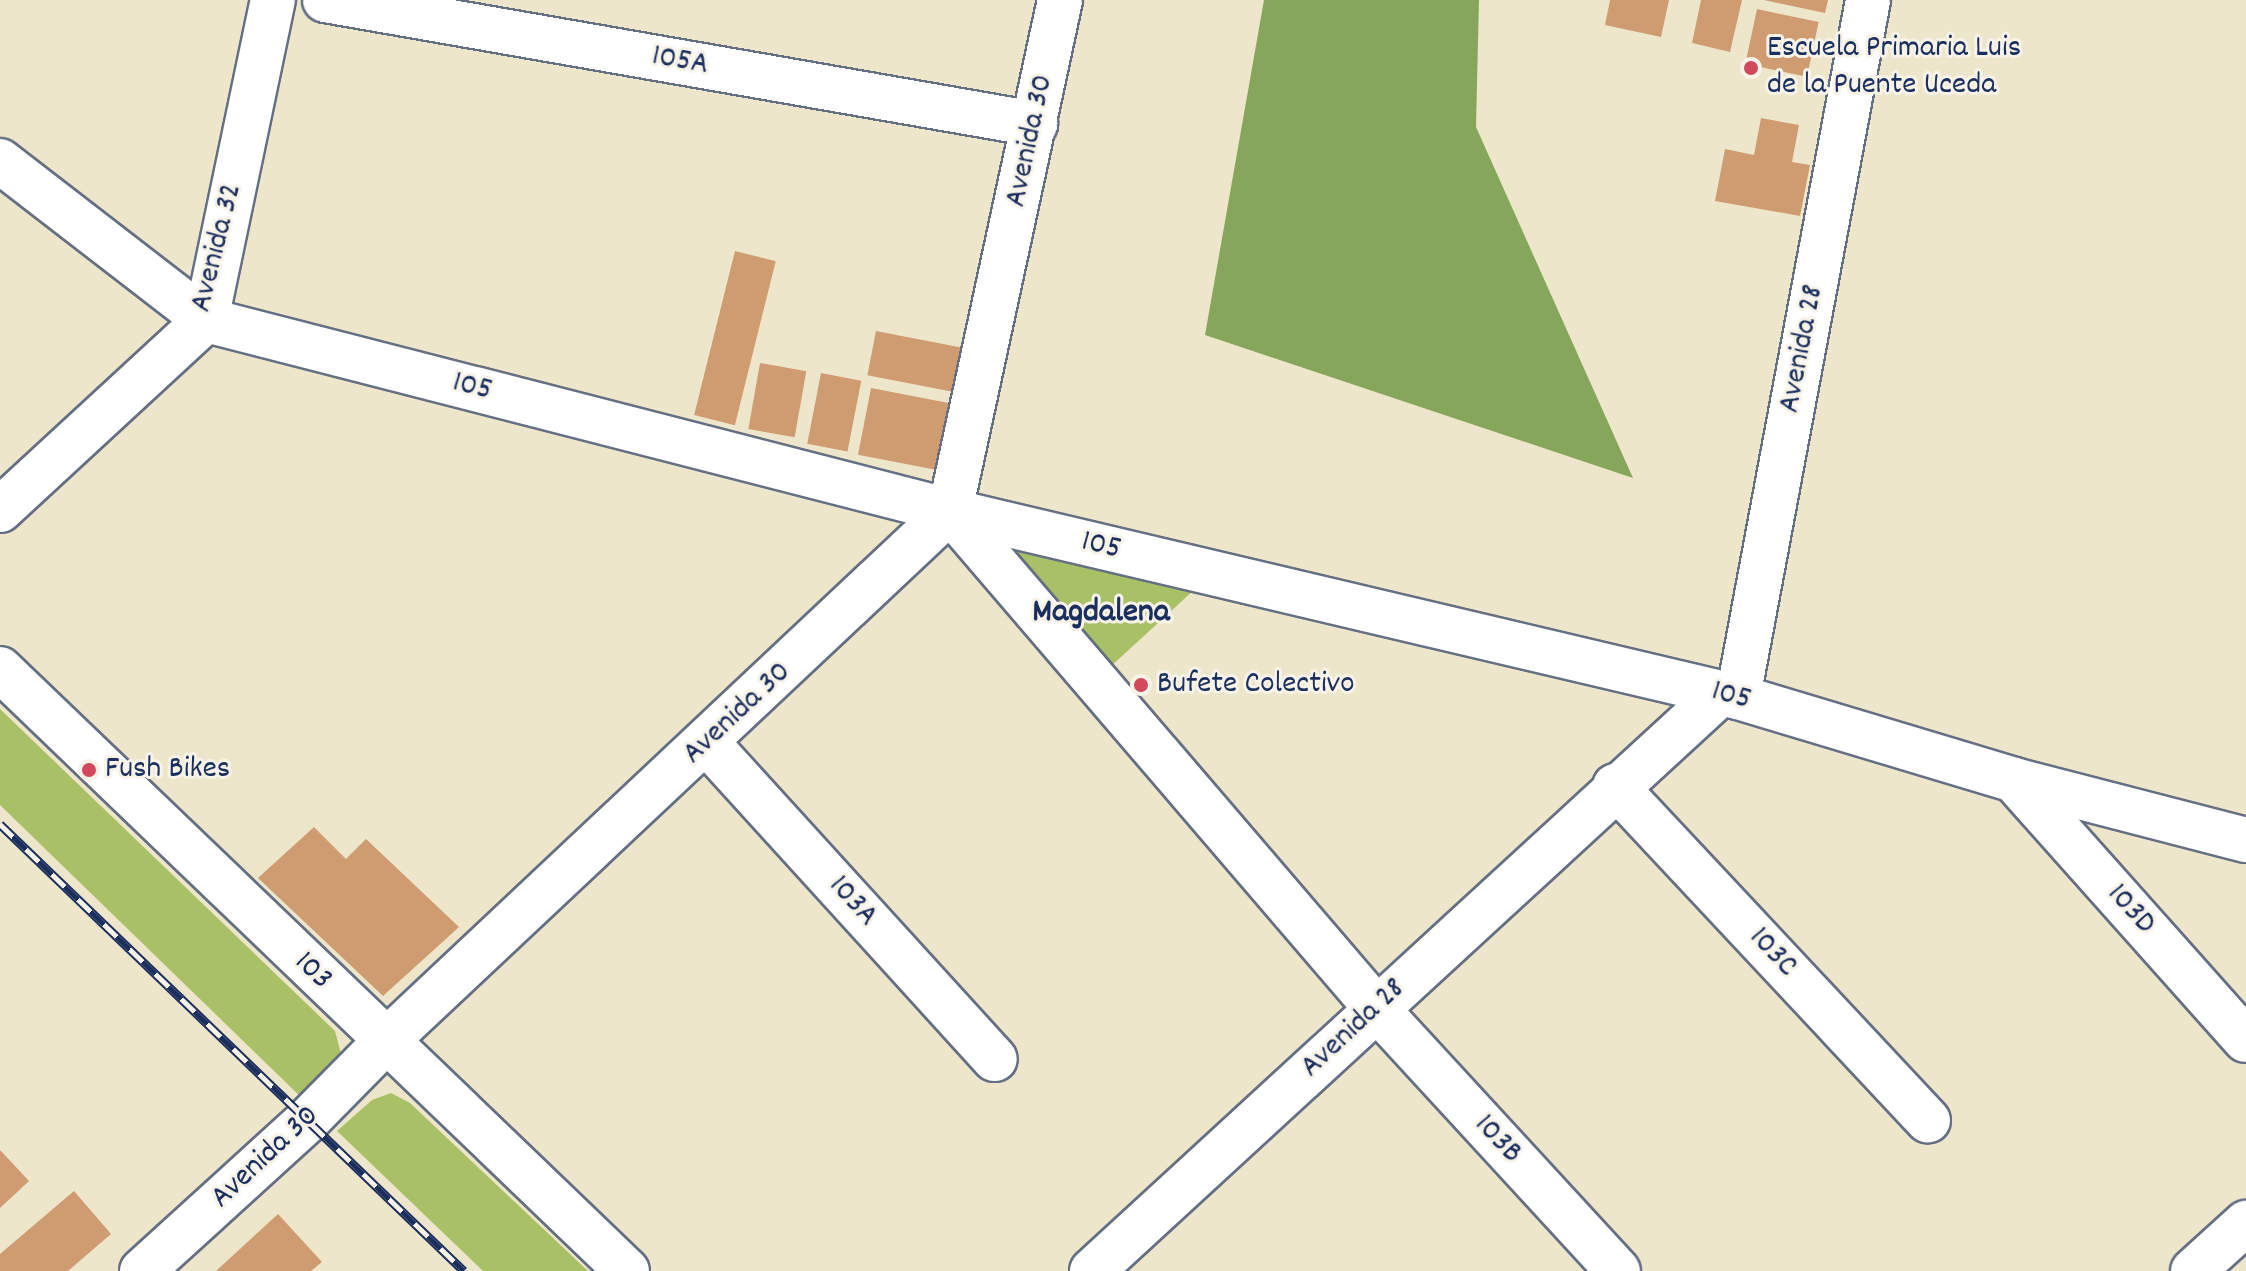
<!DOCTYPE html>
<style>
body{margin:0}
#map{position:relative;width:2246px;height:1271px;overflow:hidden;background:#eee6ca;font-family:Dekko,sans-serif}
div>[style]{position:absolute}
.green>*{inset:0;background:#a8c066}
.forest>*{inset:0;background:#86a65b}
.building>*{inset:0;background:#cf9b71;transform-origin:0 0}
.roads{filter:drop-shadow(2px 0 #656f84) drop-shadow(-2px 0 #656f84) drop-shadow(0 2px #656f84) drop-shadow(0 -2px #656f84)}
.minor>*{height:44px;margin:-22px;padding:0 22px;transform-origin:22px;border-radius:22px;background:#fff}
.rail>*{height:9px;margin-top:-4.5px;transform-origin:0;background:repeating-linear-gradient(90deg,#f7f3e8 0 18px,#1b2f5e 0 36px);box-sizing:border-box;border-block:2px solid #1b2f5e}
.dots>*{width:22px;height:22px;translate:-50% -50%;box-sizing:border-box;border:4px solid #f7f3e8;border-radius:50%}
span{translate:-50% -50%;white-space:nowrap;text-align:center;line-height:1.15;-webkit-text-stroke:6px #f7f3e8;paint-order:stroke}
.poi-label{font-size:32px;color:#1b2f5e}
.left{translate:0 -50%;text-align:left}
.street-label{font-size:32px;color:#1b2f5e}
.neighbourhood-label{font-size:34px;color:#1b2f5e;font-weight:700}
</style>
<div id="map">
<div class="green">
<div style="clip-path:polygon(1011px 544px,1195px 589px,1109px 668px,1008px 563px)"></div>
<div style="clip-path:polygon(0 709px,335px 1031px,342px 1058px,305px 1101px,0 805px)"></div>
<div style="clip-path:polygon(391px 1093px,410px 1103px,588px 1271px,483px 1271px,337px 1131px,372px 1100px)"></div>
</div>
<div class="forest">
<div style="clip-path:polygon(1264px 0,1479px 0,1476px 127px,1633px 478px,1205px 335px)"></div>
</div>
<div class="building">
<div style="clip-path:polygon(1610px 0,1669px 0,1661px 37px,1605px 25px)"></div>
<div style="clip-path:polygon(1701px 0,1742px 0,1730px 52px,1692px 43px)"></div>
<div style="clip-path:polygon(1764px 0,1828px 0,1825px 13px)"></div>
<div style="left:1757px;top:9px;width:63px;height:56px;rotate:12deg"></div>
<div style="clip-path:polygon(1761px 118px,1799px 125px,1792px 162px,1810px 165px,1800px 216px,1715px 201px,1725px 149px,1754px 155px)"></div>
<div style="left:735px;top:251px;width:42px;height:169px;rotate:14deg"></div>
<div style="left:876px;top:331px;width:88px;height:45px;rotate:11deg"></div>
<div style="left:760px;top:363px;width:47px;height:67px;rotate:10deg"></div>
<div style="left:821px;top:373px;width:41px;height:72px;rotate:11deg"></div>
<div style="left:871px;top:388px;width:79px;height:68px;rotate:11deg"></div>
<div style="clip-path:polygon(314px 827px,346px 859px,366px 839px,459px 927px,383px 996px,258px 878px)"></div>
<div style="clip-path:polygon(0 1150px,29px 1181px,0 1208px)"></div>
<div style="clip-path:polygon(74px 1191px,111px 1234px,68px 1271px,0 1271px,0 1254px)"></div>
<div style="clip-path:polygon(278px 1214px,322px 1262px,311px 1271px,216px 1271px)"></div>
</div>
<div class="roads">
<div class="minor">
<div style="left:325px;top:0;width:721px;rotate:9.91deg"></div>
<div style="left:0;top:161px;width:260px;rotate:37.7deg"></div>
<div style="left:206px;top:320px;width:768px;rotate:14.4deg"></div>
<div style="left:950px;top:511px;width:810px;rotate:13.28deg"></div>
<div style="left:1738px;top:697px;width:288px;rotate:16.7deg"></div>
<div style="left:2014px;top:780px;width:240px;rotate:14.5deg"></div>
<div style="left:0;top:510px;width:280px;rotate:-42.7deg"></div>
<div style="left:206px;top:320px;width:327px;rotate:-78.2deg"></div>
<div style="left:950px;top:511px;width:656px;rotate:49.39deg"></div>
<div style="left:1377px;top:1009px;width:356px;rotate:47.4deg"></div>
<div style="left:0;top:669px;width:869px;rotate:43.83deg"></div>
<div style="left:1738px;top:697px;width:709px;rotate:-79.43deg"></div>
<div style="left:708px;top:744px;width:426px;rotate:47.7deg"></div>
<div style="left:2014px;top:780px;width:348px;rotate:48.3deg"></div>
<div style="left:1615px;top:786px;width:458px;rotate:46.9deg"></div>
<div style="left:142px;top:1271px;width:224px;rotate:-42.3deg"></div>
<div style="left:308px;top:1120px;width:110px;rotate:-45.4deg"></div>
<div style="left:385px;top:1042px;width:775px;rotate:-43.22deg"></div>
<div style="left:950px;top:511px;width:523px;rotate:-77.85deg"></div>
<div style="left:1092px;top:1271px;width:854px;rotate:-42.58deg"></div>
<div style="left:2193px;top:1271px;width:72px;rotate:-42.2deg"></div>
</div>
</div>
<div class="rail">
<div style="left:0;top:824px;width:644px;rotate:43.93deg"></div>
</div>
<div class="dots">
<div style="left:1751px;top:68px;background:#d1495b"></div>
<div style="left:1141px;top:685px;background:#d1495b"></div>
<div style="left:89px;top:770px;background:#d1495b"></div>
</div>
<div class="poi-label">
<span class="left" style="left:1767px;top:68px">Escuela Primaria Luis<br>de la Puente Uceda</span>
<span class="left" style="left:1157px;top:685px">Bufete Colectivo</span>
<span class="left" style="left:105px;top:770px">Fush Bikes</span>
</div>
<div class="street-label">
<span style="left:680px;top:62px;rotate:10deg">105A</span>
<span style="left:1031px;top:141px;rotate:-78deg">Avenida 30</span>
<span style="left:218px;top:248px;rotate:-76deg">Avenida 32</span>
<span style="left:1803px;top:349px;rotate:-79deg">Avenida 28</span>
<span style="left:472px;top:388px;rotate:14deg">105</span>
<span style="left:1101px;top:547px;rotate:13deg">105</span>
<span style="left:1731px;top:697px;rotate:15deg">105</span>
<span style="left:738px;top:714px;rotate:-43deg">Avenida 30</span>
<span style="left:852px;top:902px;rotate:48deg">103A</span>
<span style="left:2130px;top:910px;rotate:48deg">103D</span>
<span style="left:1772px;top:953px;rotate:47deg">103C</span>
<span style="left:312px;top:972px;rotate:44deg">103</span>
<span style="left:1354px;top:1029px;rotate:-43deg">Avenida 28</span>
<span style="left:1497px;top:1140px;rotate:47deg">103B</span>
<span style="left:266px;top:1158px;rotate:-43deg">Avenida 30</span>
</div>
<div class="neighbourhood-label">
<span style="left:1101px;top:614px">Magdalena</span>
</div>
</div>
